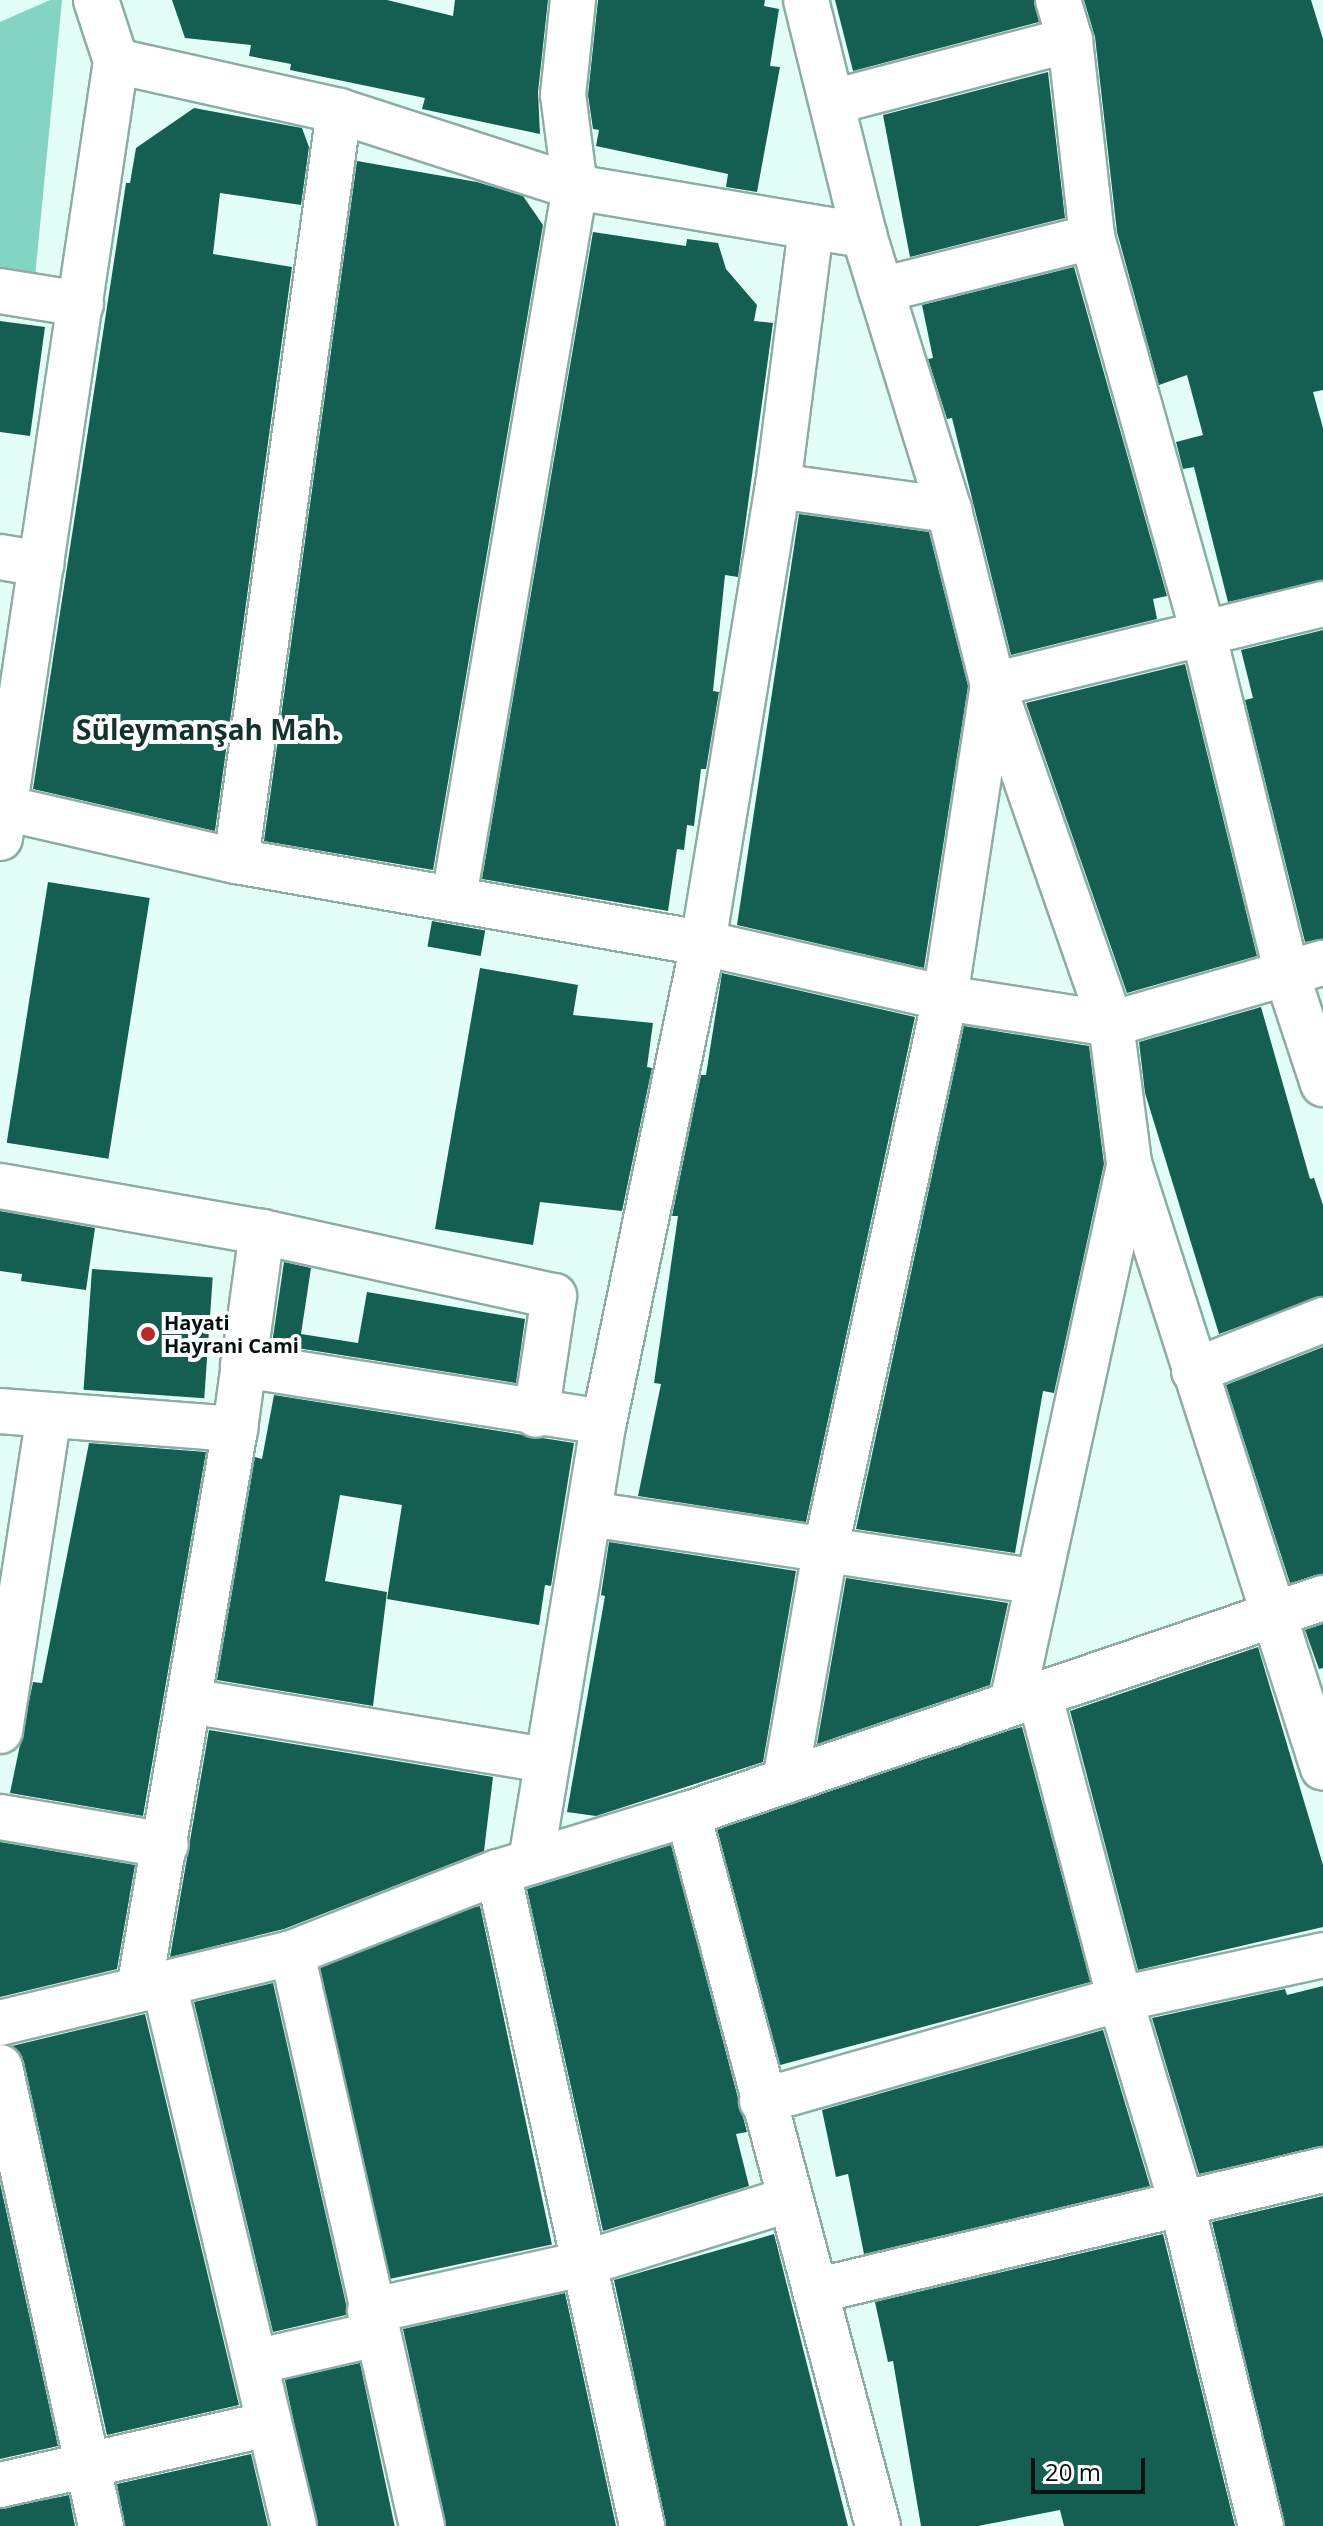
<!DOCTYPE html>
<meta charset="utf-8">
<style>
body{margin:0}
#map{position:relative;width:1323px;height:2526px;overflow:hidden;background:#e3fef6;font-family:"Open Sans",sans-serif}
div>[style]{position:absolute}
.green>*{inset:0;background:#83d5c1}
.building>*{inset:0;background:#145f51;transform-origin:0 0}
.roads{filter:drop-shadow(2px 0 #8caca4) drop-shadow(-2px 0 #8caca4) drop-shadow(0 2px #8caca4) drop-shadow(0 -2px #8caca4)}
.minor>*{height:44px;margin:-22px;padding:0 22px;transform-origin:22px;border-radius:22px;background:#fff}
.dots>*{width:22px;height:22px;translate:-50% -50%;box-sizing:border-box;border:4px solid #fff;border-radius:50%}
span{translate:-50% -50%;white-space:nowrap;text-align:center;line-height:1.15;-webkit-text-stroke:8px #fff;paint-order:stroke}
.poi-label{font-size:20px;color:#05110e;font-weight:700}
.left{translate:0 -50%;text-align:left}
.district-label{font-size:28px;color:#14312b;font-weight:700}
.scale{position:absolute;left:1031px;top:2458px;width:114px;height:36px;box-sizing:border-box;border:4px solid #05110e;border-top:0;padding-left:10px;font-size:24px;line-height:28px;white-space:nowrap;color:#05110e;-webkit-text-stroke:6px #fff;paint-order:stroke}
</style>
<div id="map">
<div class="green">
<div style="clip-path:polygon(50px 0,62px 0,35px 277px,0 272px,0 22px)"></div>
</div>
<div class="building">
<div style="clip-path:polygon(172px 0,387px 0,453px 16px,455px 0,548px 0,538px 92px,540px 134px,422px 109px,425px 98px,290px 70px,291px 64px,249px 56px,251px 45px,185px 38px)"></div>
<div style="clip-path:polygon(598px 0,765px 0,764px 6px,779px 9px,770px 66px,780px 67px,757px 192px,726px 187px,728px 174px,596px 146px,599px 130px,593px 129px,588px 95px)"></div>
<div style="clip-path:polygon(835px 0,1034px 0,1039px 22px,853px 71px)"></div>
<div style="clip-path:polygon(1084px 0,1311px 0,1323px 39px,1323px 390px,1313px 392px,1323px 428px,1323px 580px,1228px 602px,1194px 467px,1183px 469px,1176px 442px,1203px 435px,1187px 375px,1159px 385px,1117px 232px,1095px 37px)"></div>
<div style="clip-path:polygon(1048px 72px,1065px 218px,910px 257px,883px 115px)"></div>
<div style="clip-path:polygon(194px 108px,302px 128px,309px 147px,301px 205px,220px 193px,213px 254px,292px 267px,215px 831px,33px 789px,126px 183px,130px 183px,136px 148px)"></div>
<div style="clip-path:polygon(357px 161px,477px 182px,523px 196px,543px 225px,433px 870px,264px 841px)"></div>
<div style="clip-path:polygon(593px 232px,686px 246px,687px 239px,718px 243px,726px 269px,757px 305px,754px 321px,773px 323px,738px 577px,725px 575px,713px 691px,719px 692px,706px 769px,701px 769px,694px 826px,687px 825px,684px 850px,677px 849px,668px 911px,482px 879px)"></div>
<div style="clip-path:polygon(1074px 267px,1167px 596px,1153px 599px,1157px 619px,1011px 655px,952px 418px,947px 419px,928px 359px,933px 358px,922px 305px)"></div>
<div style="clip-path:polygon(0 321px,45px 327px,30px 436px,0 432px)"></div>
<div style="clip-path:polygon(799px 514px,929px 532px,968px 686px,924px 968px,737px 925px)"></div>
<div style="clip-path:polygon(1323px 630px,1323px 939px,1305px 942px,1245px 700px,1253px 698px,1241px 650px)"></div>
<div style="clip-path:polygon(1185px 664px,1257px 956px,1127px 993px,1026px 703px)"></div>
<div style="left:48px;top:882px;width:103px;height:264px;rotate:9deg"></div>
<div style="left:432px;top:921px;width:54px;height:26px;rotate:10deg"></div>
<div style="clip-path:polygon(480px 968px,578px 985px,573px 1015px,653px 1023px,647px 1067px,652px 1068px,622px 1211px,540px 1202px,533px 1245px,435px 1229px)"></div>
<div style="clip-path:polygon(722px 973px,915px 1017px,806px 1522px,638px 1496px,661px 1384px,654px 1383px,678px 1216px,672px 1216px,701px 1075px,706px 1075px)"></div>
<div style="clip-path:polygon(1261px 1007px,1310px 1179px,1314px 1178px,1323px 1205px,1323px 1296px,1219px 1334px,1145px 1093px,1139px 1042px)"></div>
<div style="clip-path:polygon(964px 1026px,1089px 1046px,1104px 1164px,1054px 1393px,1043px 1391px,1015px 1553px,856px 1529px)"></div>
<div style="clip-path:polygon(0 1211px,95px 1228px,86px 1290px,21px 1281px,22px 1274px,0 1271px)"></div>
<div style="clip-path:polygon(284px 1262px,311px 1268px,301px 1334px,358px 1343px,367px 1292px,525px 1319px,516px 1383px,272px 1344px)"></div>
<div style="left:92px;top:1269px;width:121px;height:121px;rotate:4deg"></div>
<div style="clip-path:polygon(1323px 1347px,1323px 1574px,1290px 1583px,1226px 1385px)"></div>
<div style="clip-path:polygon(274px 1395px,574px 1443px,551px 1586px,545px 1585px,539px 1625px,387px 1599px,402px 1505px,340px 1495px,325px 1581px,387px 1592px,373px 1706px,217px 1680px,255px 1457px,262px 1459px)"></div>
<div style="clip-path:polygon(89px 1443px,206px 1452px,143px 1816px,10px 1793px,33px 1682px,42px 1683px)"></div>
<div style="clip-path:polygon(609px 1542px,796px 1571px,763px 1762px,596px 1816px,567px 1812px,605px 1596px,601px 1595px)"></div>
<div style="clip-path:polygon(846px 1578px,1008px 1603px,990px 1685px,817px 1744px)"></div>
<div style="clip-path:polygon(1323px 1624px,1323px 1668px,1319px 1669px,1305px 1630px)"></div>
<div style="clip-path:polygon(1258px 1647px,1323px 1865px,1323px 1927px,1138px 1970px,1070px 1711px)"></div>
<div style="left:1022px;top:1727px;width:264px;height:321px;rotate:75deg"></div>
<div style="clip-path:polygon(209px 1730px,493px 1777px,484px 1851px,284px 1929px,170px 1957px)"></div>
<div style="clip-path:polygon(0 1842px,135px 1865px,117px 1969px,0 1997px)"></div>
<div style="clip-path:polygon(671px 1845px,747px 2132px,736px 2134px,749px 2186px,603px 2231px,527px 1889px)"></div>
<div style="left:480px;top:1906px;width:346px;height:171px;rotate:78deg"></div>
<div style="clip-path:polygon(273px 1983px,346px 2304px,346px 2315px,273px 2332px,194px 2002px)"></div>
<div style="clip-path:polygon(1323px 1986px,1323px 2146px,1199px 2174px,1152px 2018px,1285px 1989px,1287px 1995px)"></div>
<div style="clip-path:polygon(145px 2014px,239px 2405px,107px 2435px,24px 2062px,12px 2046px)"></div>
<div style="clip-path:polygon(1103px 2030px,1150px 2186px,864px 2254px,848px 2174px,836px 2177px,822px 2110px)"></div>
<div style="clip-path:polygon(0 2183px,58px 2446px,0 2459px)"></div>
<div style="clip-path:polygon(1323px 2196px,1323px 2526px,1285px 2526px,1212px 2222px)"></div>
<div style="clip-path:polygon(774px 2234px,848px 2526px,666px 2526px,614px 2280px)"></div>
<div style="clip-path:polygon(1163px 2234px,1235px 2526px,1064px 2526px,1060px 2510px,978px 2526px,921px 2526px,893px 2361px,888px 2362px,875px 2302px)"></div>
<div style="clip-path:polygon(565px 2293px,616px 2526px,446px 2526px,403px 2329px)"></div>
<div style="left:360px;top:2363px;width:167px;height:77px;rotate:78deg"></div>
<div style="clip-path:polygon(251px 2454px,268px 2526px,125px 2526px,117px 2484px)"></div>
<div style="clip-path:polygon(69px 2495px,75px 2526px,0 2526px,0 2509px)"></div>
</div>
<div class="roads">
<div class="minor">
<div style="left:806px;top:0;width:242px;rotate:76.1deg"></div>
<div style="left:864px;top:235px;width:288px;rotate:72.8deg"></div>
<div style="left:949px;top:510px;width:180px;rotate:75.9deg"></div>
<div style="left:993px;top:685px;width:359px;rotate:70.8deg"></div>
<div style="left:1111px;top:1024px;width:140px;rotate:82.6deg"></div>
<div style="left:1129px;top:1163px;width:635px;rotate:72.22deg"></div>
<div style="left:1058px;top:0;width:42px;rotate:73.3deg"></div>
<div style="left:1070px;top:40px;width:198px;rotate:83.6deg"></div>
<div style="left:1092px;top:237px;width:410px;rotate:74.3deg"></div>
<div style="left:1203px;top:632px;width:353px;rotate:76.2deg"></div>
<div style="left:1287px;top:975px;width:115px;rotate:71.7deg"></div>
<div style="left:116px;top:61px;width:229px;rotate:12.6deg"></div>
<div style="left:339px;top:111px;width:248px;rotate:17.9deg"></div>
<div style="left:575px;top:187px;width:239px;rotate:9.6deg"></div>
<div style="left:833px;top:102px;width:245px;rotate:-14.7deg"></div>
<div style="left:881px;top:290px;width:218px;rotate:-14.1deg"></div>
<div style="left:0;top:291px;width:82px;rotate:9.1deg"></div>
<div style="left:778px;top:486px;width:173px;rotate:8deg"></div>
<div style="left:0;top:557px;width:42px;rotate:9.7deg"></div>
<div style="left:0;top:807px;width:242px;rotate:12.9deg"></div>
<div style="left:236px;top:861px;width:474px;rotate:10deg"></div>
<div style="left:703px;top:943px;width:248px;rotate:12.8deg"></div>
<div style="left:945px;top:998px;width:168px;rotate:8.9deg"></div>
<div style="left:1111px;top:1024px;width:221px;rotate:-16.1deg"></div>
<div style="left:0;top:838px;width:786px;rotate:-81.51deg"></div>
<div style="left:116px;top:61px;width:64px;rotate:-108.2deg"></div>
<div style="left:236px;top:861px;width:757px;rotate:-82.18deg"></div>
<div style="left:454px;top:897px;width:720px;rotate:-80.33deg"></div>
<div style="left:575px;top:187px;width:93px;rotate:-97.4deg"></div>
<div style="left:563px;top:95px;width:96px;rotate:-84deg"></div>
<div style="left:0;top:1186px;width:266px;rotate:10deg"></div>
<div style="left:262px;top:1232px;width:299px;rotate:12.4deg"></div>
<div style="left:554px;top:1296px;width:120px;rotate:98.6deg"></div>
<div style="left:243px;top:1365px;width:365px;rotate:9deg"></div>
<div style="left:1194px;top:1371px;width:139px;rotate:-21.6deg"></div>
<div style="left:0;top:1411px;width:236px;rotate:4.4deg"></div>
<div style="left:590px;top:1514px;width:452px;rotate:8.6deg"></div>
<div style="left:1039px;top:1693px;width:317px;rotate:75.2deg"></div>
<div style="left:1120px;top:1999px;width:215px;rotate:73.2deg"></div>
<div style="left:1182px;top:2205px;width:331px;rotate:76.2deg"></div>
<div style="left:189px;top:1701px;width:362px;rotate:9.4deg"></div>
<div style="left:1012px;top:1703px;width:550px;rotate:-77.71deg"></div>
<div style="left:0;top:1731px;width:319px;rotate:-81.2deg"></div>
<div style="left:785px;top:1781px;width:232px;rotate:-80.1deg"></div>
<div style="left:825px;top:1552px;width:567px;rotate:-77.78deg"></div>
<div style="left:945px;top:998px;width:317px;rotate:-81.3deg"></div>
<div style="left:993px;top:685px;width:340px;rotate:-13.8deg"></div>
<div style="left:688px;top:1814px;width:737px;rotate:75.06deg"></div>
<div style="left:0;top:1817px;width:168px;rotate:9.6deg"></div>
<div style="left:531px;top:1861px;width:445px;rotate:-80.6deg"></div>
<div style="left:604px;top:1422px;width:489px;rotate:-78.3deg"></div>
<div style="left:703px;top:943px;width:463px;rotate:-80.7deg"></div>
<div style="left:778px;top:486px;width:261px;rotate:-82.7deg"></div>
<div style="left:811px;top:227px;width:54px;rotate:8.6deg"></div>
<div style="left:498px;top:1872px;width:670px;rotate:77.58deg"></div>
<div style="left:292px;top:1953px;width:588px;rotate:77.22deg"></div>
<div style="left:164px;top:1984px;width:557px;rotate:76.51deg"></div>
<div style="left:139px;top:1989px;width:568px;rotate:-80.27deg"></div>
<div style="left:235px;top:1429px;width:199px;rotate:-82.2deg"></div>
<div style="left:0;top:2023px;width:300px;rotate:-13.5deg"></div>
<div style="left:292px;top:1953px;width:221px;rotate:-21.5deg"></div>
<div style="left:498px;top:1872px;width:199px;rotate:-17deg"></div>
<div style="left:688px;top:1814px;width:671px;rotate:-18.79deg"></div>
<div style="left:0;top:2067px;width:470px;rotate:77.6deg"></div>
<div style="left:762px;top:2101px;width:372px;rotate:-15.9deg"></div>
<div style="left:1120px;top:1999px;width:208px;rotate:-12.2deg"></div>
<div style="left:815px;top:2291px;width:522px;rotate:-13.4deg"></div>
<div style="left:370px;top:2311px;width:217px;rotate:-12.5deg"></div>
<div style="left:582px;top:2264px;width:216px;rotate:-17.3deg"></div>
<div style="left:255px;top:2362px;width:124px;rotate:-13deg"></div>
<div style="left:0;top:2485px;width:276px;rotate:-12.8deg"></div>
</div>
</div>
<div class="dots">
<div style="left:148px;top:1334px;background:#b72827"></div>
</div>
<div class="poi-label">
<span class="left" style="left:164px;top:1334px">Hayati<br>Hayrani Cami</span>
</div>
<div class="district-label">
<span style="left:208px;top:729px">Süleymanşah Mah.</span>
</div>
<div class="scale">20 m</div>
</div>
